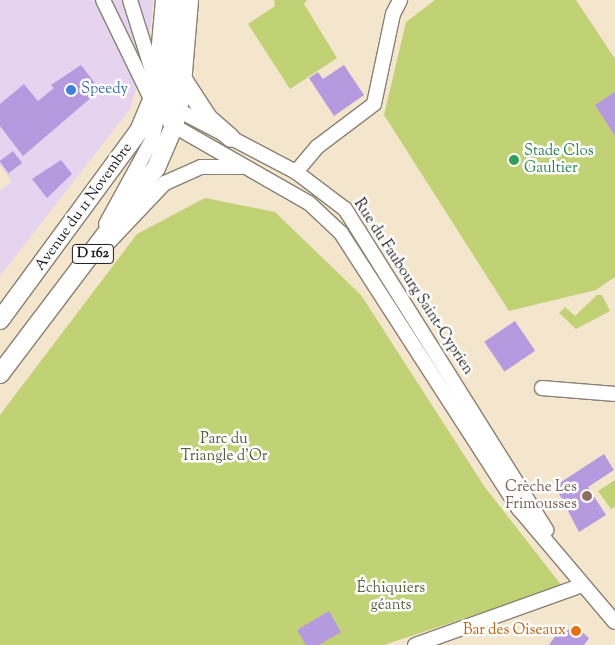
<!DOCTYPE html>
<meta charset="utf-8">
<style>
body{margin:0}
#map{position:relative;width:615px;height:645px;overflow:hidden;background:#f3e6cc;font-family:"Sorts Mill Goudy",serif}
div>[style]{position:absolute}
.built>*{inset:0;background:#e5d3f0}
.green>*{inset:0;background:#c1d275}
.building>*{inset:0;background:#b59ae0;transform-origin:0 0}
.roads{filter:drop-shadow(1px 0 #888174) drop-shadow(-1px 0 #888174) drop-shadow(0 1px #888174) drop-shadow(0 -1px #888174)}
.minor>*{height:14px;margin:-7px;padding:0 7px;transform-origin:7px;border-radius:7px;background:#fff}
.major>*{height:18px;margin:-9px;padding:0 9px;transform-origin:9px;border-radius:9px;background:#fff}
.dots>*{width:14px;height:14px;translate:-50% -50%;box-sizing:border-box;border:2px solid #fff;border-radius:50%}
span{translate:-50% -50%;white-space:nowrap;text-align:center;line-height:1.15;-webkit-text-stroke:5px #fff;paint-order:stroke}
.shield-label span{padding:1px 4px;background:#fff;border:1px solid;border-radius:4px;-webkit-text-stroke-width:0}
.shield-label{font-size:14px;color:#1c1c1c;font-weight:700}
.shop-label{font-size:15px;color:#366cbe}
.left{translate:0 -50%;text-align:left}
.leisure-label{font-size:15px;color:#27864d}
.street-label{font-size:15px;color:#1c1c1c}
.park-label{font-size:15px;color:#565c3b}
.education-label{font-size:15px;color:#785e54}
.right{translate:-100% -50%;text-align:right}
.food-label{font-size:15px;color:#c56008}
</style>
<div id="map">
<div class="built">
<div style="clip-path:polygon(0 0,153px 0,149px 45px,130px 109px,0 276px,0 191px,12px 181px,0 165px)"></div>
</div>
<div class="green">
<div style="clip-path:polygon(274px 0,307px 0,304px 4px,337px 58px,290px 89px,248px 24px,275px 6px)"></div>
<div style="clip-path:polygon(435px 0,576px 0,615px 59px,615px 277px,596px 290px,509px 311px,384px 115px,406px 22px)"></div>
<div style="clip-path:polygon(205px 198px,275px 212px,361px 295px,484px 486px,562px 586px,384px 645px,0 645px,0 415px,137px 234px)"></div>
<div style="clip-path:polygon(597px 295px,602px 295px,610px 311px,576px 329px,559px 313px,565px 307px,575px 316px)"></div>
<div style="clip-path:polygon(615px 480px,615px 507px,611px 509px,598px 491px)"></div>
</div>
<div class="building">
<div style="clip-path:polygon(81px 65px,100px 90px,23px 156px,0 126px,0 104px,24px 84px,38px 101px,54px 88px,51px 85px)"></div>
<div style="clip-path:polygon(344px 65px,364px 95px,334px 116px,309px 78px,318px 72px,323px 79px)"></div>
<div style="clip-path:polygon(615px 92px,615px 136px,595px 105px)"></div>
<div style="left:13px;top:151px;width:15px;height:17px;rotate:53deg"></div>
<div style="clip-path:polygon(61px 160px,72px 174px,47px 198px,32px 179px)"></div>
<div style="left:515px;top:321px;width:36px;height:37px;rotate:56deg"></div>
<div style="clip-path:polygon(604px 454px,614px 470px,588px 487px,606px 515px,579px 532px,555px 486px)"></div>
<div style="clip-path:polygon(329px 611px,341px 632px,319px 645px,306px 645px,297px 630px)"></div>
<div style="clip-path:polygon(574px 625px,589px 638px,584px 645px,549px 645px,558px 632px,562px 635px)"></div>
</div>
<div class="roads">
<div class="minor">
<div style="left:103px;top:0;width:114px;rotate:64.1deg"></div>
<div style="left:153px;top:103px;width:31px;rotate:48deg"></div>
<div style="left:174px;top:126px;width:155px;rotate:29.7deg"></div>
<div style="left:309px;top:203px;width:44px;rotate:43.2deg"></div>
<div style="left:341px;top:233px;width:328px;rotate:57.2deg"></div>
<div style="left:519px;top:509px;width:148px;rotate:49.7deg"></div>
<div style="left:130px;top:0;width:87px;rotate:72.6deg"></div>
<div style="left:157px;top:88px;width:30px;rotate:46deg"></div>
<div style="left:178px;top:110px;width:133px;rotate:27.7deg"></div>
<div style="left:296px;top:172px;width:61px;rotate:37.1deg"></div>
<div style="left:345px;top:209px;width:379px;rotate:57.9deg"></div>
<div style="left:171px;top:106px;width:106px;rotate:-88.4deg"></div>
<div style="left:296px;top:172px;width:33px;rotate:-50deg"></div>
<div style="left:317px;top:147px;width:71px;rotate:-37deg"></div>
<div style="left:374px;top:104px;width:92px;rotate:-78.1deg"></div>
<div style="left:393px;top:14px;width:16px;rotate:-63deg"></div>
<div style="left:106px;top:224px;width:96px;rotate:-61.3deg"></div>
<div style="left:152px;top:140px;width:37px;rotate:-77deg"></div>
<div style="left:108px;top:243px;width:83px;rotate:-46.5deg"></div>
<div style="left:165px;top:183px;width:39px;rotate:-24deg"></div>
<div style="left:201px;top:167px;width:40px"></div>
<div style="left:542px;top:388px;width:73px;rotate:4.7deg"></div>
<div style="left:415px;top:645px;width:178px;rotate:-19.7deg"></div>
</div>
<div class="major">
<div style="left:182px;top:78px;width:48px;rotate:57deg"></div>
<div style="left:208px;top:118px;width:30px;rotate:41deg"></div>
<div style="left:0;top:320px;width:235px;rotate:-53.7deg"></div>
<div style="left:139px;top:131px;width:47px;rotate:-67.3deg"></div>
<div style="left:157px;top:88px;width:88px;rotate:-84.8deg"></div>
<div style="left:0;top:374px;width:258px;rotate:-52.9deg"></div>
<div style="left:156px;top:168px;width:46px;rotate:-66.8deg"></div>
<div style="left:174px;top:126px;width:31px;rotate:-77deg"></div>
<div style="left:181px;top:96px;width:96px;rotate:-85.2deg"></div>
</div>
</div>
<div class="dots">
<div style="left:71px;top:90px;background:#3f7fe0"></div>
<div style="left:514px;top:160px;background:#2e9e5b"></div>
<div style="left:587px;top:496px;background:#8d6e63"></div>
<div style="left:576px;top:631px;background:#e8710a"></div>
</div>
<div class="shield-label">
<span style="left:93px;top:254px">D 162</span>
</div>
<div class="shop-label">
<span class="left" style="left:81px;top:90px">Speedy</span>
</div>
<div class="leisure-label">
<span class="left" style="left:524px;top:160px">Stade Clos<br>Gaultier</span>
</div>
<div class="street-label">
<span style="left:84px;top:207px;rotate:-54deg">Avenue du 11 Novembre</span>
<span style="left:413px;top:287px;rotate:57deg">Rue du Faubourg Saint-Cyprien</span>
</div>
<div class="park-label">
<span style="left:224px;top:448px">Parc du<br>Triangle d'Or</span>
<span style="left:391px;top:597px">Échiquiers<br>géants</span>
</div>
<div class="education-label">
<span class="right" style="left:577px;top:496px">Crèche Les<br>Frimousses</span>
</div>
<div class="food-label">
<span class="right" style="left:566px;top:631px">Bar des Oiseaux</span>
</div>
</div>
